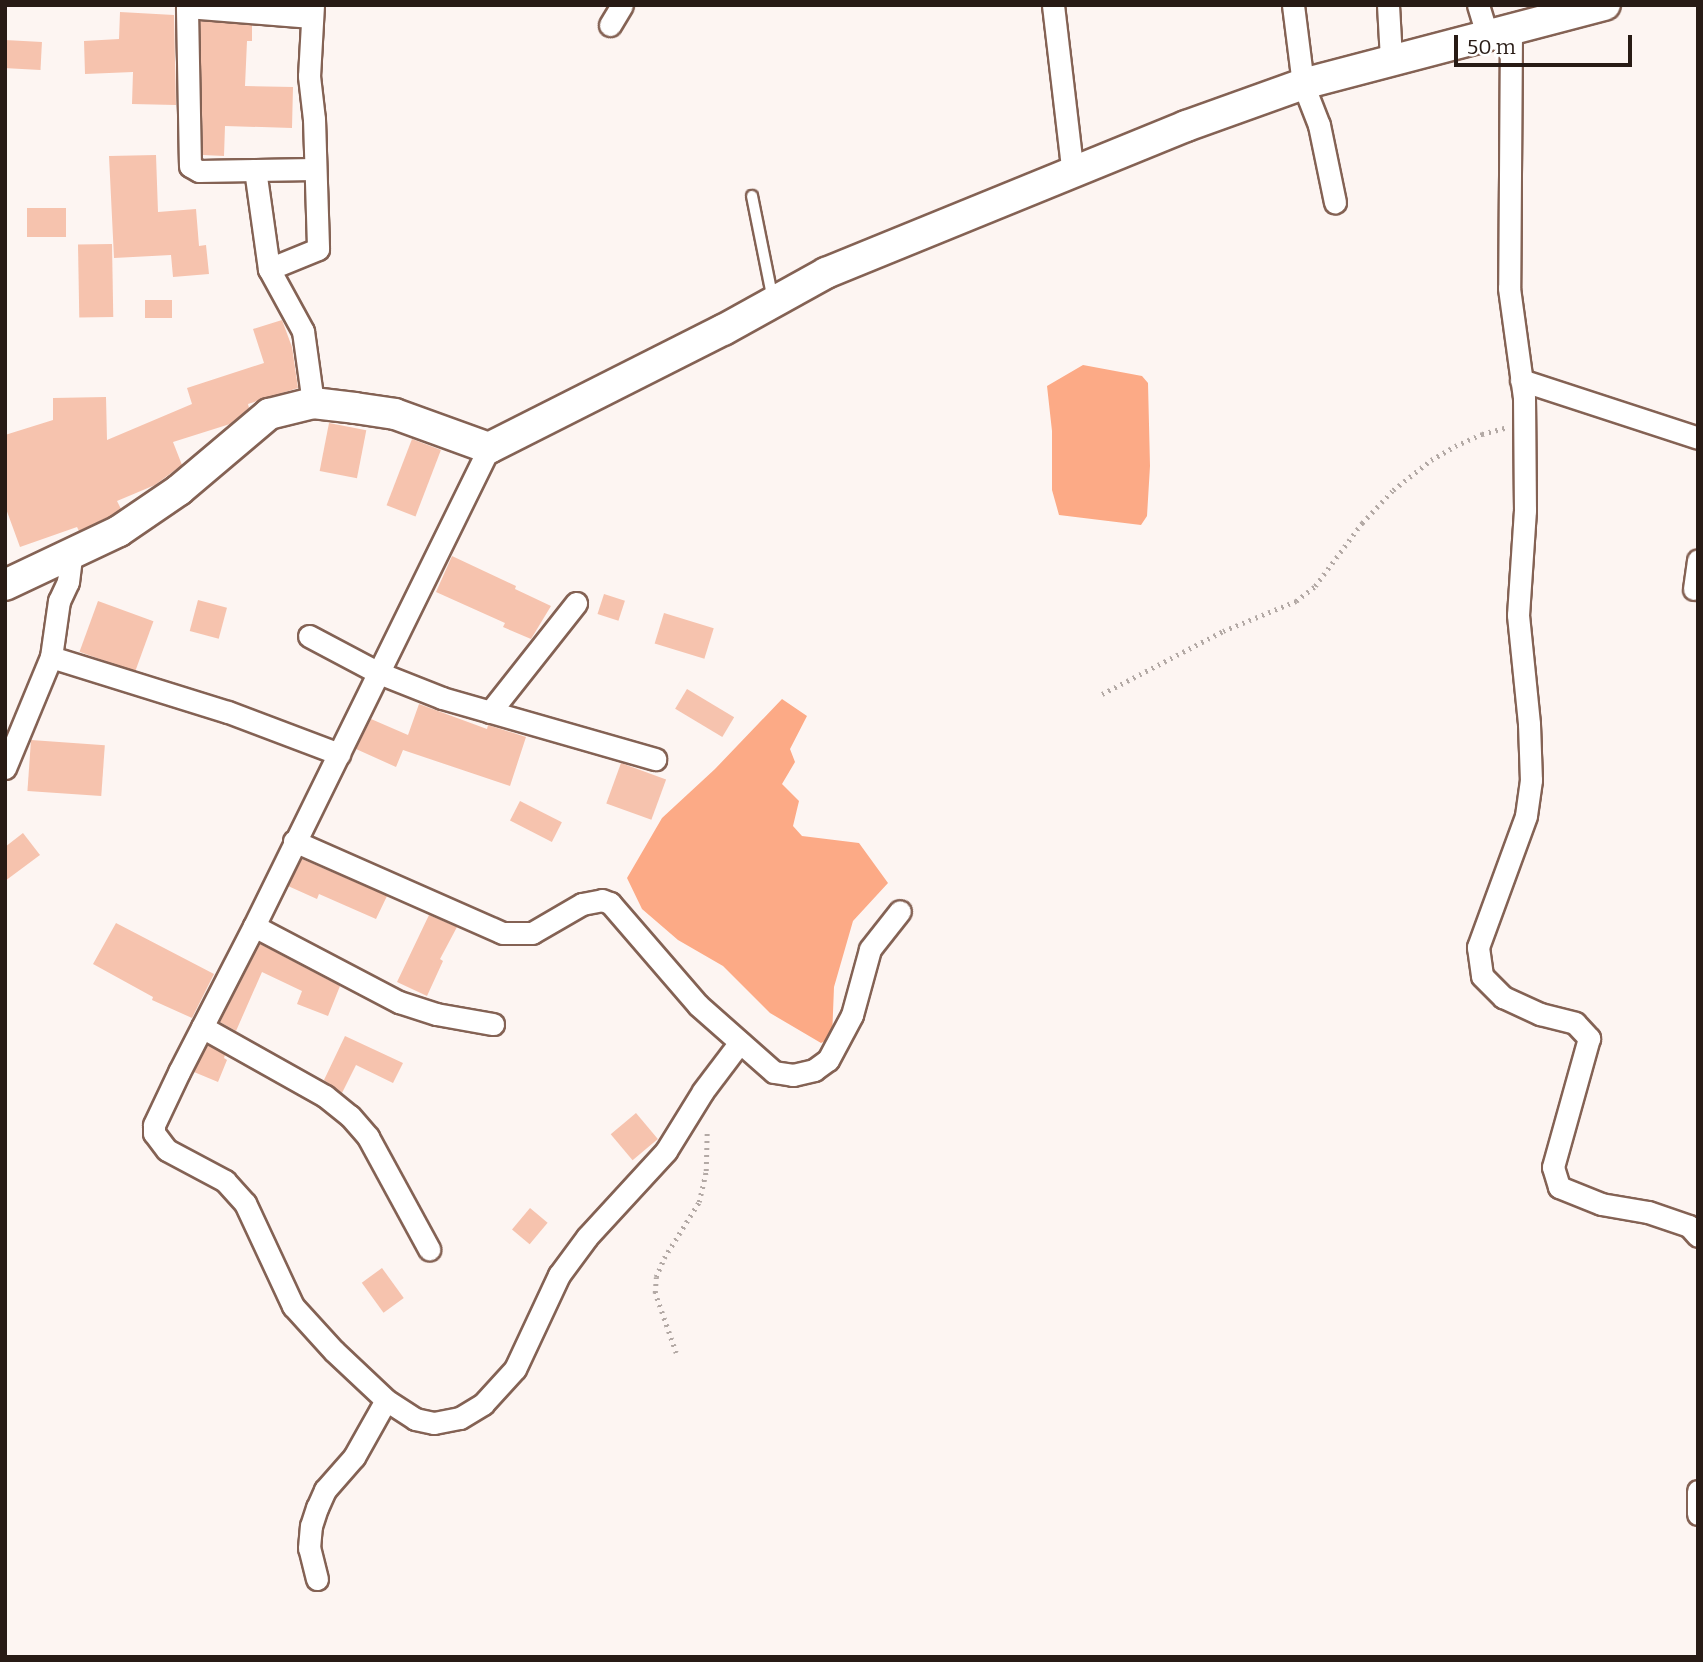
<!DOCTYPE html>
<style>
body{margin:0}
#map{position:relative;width:1703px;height:1662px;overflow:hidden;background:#fdf5f2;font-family:Bitter,serif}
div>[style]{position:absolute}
.water>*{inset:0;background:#fcaa86}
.building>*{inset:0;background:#f6c3ae;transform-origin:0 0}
.path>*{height:4.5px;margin-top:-2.25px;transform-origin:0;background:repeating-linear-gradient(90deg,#b3a9a5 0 2px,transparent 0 7px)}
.roads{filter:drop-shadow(2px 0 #846254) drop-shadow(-2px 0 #846254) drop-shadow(0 2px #846254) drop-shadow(0 -2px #846254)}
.lane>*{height:10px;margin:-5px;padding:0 5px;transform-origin:5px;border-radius:5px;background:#fff}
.street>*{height:21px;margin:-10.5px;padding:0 10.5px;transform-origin:10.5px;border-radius:10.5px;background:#fff}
.secondary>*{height:30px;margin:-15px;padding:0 15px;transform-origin:15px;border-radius:15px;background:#fff}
span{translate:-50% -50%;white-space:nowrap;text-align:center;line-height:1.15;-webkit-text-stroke:5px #fff;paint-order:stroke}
.frame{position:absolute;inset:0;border:7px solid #281b15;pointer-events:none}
.scale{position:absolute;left:1454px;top:35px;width:178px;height:32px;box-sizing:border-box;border:4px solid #281b15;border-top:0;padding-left:9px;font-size:21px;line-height:24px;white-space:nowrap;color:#281b15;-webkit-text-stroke:5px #fff;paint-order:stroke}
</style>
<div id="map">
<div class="water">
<div style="clip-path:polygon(1083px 365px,1142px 376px,1148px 383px,1150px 466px,1147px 516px,1141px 525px,1059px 515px,1052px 490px,1052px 431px,1047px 386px)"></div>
<div style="clip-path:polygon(782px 699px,807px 716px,790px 749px,795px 762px,782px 784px,799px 801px,793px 826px,802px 836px,859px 843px,888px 883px,853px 921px,834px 987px,832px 1038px,821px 1043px,770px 1013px,723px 966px,678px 940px,642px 909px,627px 878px,662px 818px,715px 769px)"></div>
</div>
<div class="building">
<div style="clip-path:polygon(120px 12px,174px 15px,176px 105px,132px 104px,133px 72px,85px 74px,84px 41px,119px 39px)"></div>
<div style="clip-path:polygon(200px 21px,252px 25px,252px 41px,247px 41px,245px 86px,293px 87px,292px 128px,225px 126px,224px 156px,203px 155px)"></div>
<div style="left:5px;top:40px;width:37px;height:28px;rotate:3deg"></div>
<div style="clip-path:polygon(156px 155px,158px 212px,196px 209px,199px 246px,206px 245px,209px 274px,173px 277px,171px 255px,114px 258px,109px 156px)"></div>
<div style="left:27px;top:208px;width:39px;height:29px"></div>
<div style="left:112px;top:244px;width:73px;height:34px;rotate:89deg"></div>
<div style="left:145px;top:300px;width:27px;height:18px"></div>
<div style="clip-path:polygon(282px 320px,292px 347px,298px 388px,248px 404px,249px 408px,230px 424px,173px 442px,182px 465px,155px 485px,117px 501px,121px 509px,110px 516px,79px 531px,77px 527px,20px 547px,5px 506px,5px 435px,53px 420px,53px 398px,106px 397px,107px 440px,192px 404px,187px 388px,264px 363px,253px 329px)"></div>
<div style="left:329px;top:423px;width:38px;height:49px;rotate:11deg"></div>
<div style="left:412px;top:439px;width:31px;height:71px;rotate:21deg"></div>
<div style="clip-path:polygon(452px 556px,516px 586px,515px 589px,551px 606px,531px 639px,503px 627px,505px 623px,436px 592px)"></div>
<div style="left:604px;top:594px;width:22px;height:21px;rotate:18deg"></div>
<div style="left:198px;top:600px;width:30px;height:32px;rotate:15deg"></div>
<div style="left:98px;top:601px;width:59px;height:54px;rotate:20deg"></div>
<div style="left:664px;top:613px;width:52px;height:32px;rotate:17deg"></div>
<div style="left:687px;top:689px;width:55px;height:23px;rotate:31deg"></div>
<div style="clip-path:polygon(419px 704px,487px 729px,488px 725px,526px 737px,510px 786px,403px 750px,396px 767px,356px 749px,371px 719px,408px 735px)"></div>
<div style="left:31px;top:740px;width:74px;height:51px;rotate:4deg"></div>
<div style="left:621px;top:763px;width:48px;height:43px;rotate:20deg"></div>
<div style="left:520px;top:801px;width:47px;height:22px;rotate:27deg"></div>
<div style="clip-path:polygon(23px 833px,40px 855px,5px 881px,5px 847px)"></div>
<div style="clip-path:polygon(302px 859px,387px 896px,376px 919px,319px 894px,317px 899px,288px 886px)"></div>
<div style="clip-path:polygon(429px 915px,457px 927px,440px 959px,443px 961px,427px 996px,397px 982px)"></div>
<div style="clip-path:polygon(116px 923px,214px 974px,192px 1018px,152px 1000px,153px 997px,93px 964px)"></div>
<div style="clip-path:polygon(260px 944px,340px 986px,328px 1016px,297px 1004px,302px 991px,262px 972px,236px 1031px,220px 1022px)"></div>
<div style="clip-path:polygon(345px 1036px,403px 1063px,393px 1083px,356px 1065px,342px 1093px,324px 1080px)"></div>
<div style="clip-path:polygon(208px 1045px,225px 1055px,224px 1058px,227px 1060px,218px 1082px,194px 1072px)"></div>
<div style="left:636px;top:1113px;width:34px;height:33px;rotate:50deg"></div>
<div style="left:530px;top:1208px;width:23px;height:28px;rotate:40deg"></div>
<div style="left:382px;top:1268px;width:37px;height:25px;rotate:54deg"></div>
</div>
<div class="path">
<div style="left:1102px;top:694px;width:136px;rotate:-27.5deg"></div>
<div style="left:1223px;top:631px;width:79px;rotate:-22.3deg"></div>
<div style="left:1296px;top:601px;width:24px;rotate:-38deg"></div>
<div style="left:1315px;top:586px;width:79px;rotate:-53.3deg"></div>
<div style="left:1362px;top:523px;width:45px;rotate:-46.8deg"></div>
<div style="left:1393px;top:490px;width:48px;rotate:-38.3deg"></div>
<div style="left:1431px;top:460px;width:28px;rotate:-30deg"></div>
<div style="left:1455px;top:446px;width:30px;rotate:-24deg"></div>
<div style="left:1482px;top:434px;width:24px;rotate:-15deg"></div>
<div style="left:676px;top:1353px;width:64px;rotate:-109.3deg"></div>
<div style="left:655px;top:1293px;width:16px;rotate:-86deg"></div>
<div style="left:656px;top:1277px;width:21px;rotate:-67deg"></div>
<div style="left:664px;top:1258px;width:66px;rotate:-58deg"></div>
<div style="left:699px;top:1202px;width:32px;rotate:-77deg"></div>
<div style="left:706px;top:1171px;width:42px;rotate:-88.6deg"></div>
</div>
<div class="roads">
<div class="lane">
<div style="left:752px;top:196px;width:106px;rotate:78.6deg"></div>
</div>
<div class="street">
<div style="left:313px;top:5px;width:71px;rotate:93.2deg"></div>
<div style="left:309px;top:76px;width:43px;rotate:83.4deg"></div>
<div style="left:314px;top:119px;width:130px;rotate:88.2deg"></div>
<div style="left:318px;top:249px;width:53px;rotate:157.8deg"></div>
<div style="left:269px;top:269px;width:71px;rotate:61.3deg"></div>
<div style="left:303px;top:331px;width:73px;rotate:82.1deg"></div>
<div style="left:1053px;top:5px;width:170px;rotate:83.3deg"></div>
<div style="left:1293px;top:5px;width:80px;rotate:82.8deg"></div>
<div style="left:1303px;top:84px;width:44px;rotate:68.7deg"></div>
<div style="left:1319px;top:125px;width:79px;rotate:78.3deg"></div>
<div style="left:1388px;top:5px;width:54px;rotate:86.8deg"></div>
<div style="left:1478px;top:5px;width:34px;rotate:73deg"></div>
<div style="left:610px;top:25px;width:23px;rotate:-59deg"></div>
<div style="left:1511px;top:32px;width:256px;rotate:90.4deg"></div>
<div style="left:1509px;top:288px;width:110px;rotate:82.2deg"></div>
<div style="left:1524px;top:397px;width:113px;rotate:89.5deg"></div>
<div style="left:1525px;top:510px;width:105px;rotate:93.8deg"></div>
<div style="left:1518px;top:615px;width:110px;rotate:84.2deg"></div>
<div style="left:1529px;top:724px;width:56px;rotate:88deg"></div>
<div style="left:1531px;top:780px;width:36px;rotate:98deg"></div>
<div style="left:1526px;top:816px;width:140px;rotate:110.1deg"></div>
<div style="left:1478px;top:947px;width:29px;rotate:82deg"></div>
<div style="left:1482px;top:976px;width:30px;rotate:45deg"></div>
<div style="left:1503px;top:997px;width:41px;rotate:24.7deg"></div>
<div style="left:1540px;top:1014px;width:36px;rotate:14deg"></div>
<div style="left:1575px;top:1023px;width:21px;rotate:47deg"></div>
<div style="left:1589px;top:1038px;width:134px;rotate:105.6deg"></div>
<div style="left:1553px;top:1167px;width:21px;rotate:73deg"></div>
<div style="left:1559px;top:1187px;width:45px;rotate:22deg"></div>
<div style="left:1601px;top:1204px;width:48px;rotate:9.7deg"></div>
<div style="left:1648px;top:1212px;width:43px;rotate:18.9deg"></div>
<div style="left:1689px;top:1226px;width:13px;rotate:48deg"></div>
<div style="left:255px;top:170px;width:56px;rotate:179deg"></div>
<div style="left:199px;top:171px;width:10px;rotate:-151deg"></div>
<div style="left:190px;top:166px;width:159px;rotate:-91.1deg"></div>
<div style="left:187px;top:7px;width:125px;rotate:4.6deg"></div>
<div style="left:269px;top:269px;width:100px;rotate:-98deg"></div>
<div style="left:255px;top:170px;width:59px;rotate:-1deg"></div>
<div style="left:1521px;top:380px;width:186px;rotate:18.1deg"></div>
<div style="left:489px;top:448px;width:533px;rotate:116.18deg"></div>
<div style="left:254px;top:926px;width:164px;rotate:117.2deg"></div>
<div style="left:179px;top:1072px;width:59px;rotate:115.3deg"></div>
<div style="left:154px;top:1125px;width:8px;rotate:90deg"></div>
<div style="left:154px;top:1133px;width:21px;rotate:53deg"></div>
<div style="left:167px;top:1150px;width:66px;rotate:28.1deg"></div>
<div style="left:225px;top:1181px;width:30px;rotate:48deg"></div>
<div style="left:245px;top:1203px;width:114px;rotate:65deg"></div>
<div style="left:293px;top:1306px;width:61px;rotate:47.7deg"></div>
<div style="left:334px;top:1351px;width:71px;rotate:43.3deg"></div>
<div style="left:386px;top:1400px;width:35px;rotate:33deg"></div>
<div style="left:415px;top:1419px;width:19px;rotate:12deg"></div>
<div style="left:434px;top:1423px;width:26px;rotate:-11deg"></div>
<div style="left:460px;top:1418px;width:27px;rotate:-31deg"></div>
<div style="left:483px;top:1404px;width:47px;rotate:-47.6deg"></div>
<div style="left:515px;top:1369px;width:104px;rotate:-64.9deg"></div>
<div style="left:559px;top:1275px;width:47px;rotate:-53.6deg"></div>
<div style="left:587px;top:1237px;width:117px;rotate:-47.4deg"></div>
<div style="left:666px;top:1151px;width:70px;rotate:-58.3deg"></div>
<div style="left:703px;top:1091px;width:61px;rotate:-52.9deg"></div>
<div style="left:1694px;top:589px;width:29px;rotate:-82deg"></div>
<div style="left:309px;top:636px;width:79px;rotate:27.9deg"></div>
<div style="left:379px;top:673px;width:68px;rotate:21.6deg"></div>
<div style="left:442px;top:698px;width:222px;rotate:16deg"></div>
<div style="left:51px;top:657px;width:185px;rotate:17.3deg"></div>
<div style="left:228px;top:712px;width:119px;rotate:20.7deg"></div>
<div style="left:490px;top:712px;width:139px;rotate:-51.7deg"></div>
<div style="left:5px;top:768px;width:120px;rotate:-67.5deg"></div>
<div style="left:51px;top:657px;width:57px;rotate:-81.9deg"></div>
<div style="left:59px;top:601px;width:21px;rotate:-65deg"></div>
<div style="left:68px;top:582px;width:26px;rotate:-83deg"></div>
<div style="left:294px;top:841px;width:228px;rotate:23.8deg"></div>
<div style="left:503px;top:933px;width:29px"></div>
<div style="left:532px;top:933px;width:58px;rotate:-30.1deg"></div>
<div style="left:582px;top:904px;width:20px;rotate:-11deg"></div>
<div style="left:602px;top:900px;width:9px;rotate:21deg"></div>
<div style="left:610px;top:903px;width:135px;rotate:49.2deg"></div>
<div style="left:698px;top:1005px;width:101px;rotate:41.4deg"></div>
<div style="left:774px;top:1072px;width:19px;rotate:9deg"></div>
<div style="left:793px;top:1075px;width:22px;rotate:-13deg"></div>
<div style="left:814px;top:1070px;width:17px;rotate:-36deg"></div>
<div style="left:828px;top:1060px;width:51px;rotate:-61.9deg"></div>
<div style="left:852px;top:1015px;width:68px;rotate:-74.7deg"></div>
<div style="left:870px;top:949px;width:48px;rotate:-51.7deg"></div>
<div style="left:254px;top:926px;width:164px;rotate:27.7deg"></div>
<div style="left:399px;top:1002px;width:39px;rotate:18deg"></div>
<div style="left:436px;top:1014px;width:58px;rotate:10deg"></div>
<div style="left:202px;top:1027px;width:141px;rotate:29.3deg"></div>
<div style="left:325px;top:1096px;width:32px;rotate:39deg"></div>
<div style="left:350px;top:1116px;width:28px;rotate:49deg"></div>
<div style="left:368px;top:1137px;width:128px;rotate:61.4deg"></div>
<div style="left:1698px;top:1491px;width:23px;rotate:90deg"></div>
<div style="left:317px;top:1579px;width:32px;rotate:-104deg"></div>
<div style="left:309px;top:1548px;width:22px;rotate:-85deg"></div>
<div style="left:311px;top:1526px;width:19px;rotate:-72deg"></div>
<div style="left:317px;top:1508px;width:20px;rotate:-66deg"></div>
<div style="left:325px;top:1490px;width:44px;rotate:-48.7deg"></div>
<div style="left:354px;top:1457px;width:65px;rotate:-60.7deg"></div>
</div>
<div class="secondary">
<div style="left:5px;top:585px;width:126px;rotate:-25.3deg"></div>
<div style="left:119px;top:531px;width:73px;rotate:-34.3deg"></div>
<div style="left:179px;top:490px;width:118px;rotate:-40.2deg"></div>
<div style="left:269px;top:414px;width:45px;rotate:-14deg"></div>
<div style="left:313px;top:403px;width:42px;rotate:6.8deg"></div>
<div style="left:355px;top:408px;width:40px;rotate:8.5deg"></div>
<div style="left:395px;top:414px;width:100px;rotate:19.9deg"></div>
<div style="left:489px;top:448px;width:262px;rotate:-26.8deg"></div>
<div style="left:723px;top:330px;width:118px;rotate:-29deg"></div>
<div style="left:826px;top:273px;width:389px;rotate:-22.2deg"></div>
<div style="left:1186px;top:126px;width:124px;rotate:-19.7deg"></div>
<div style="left:1303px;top:84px;width:312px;rotate:-14.7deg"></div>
</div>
</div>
<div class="frame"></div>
<div class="scale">50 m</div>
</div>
